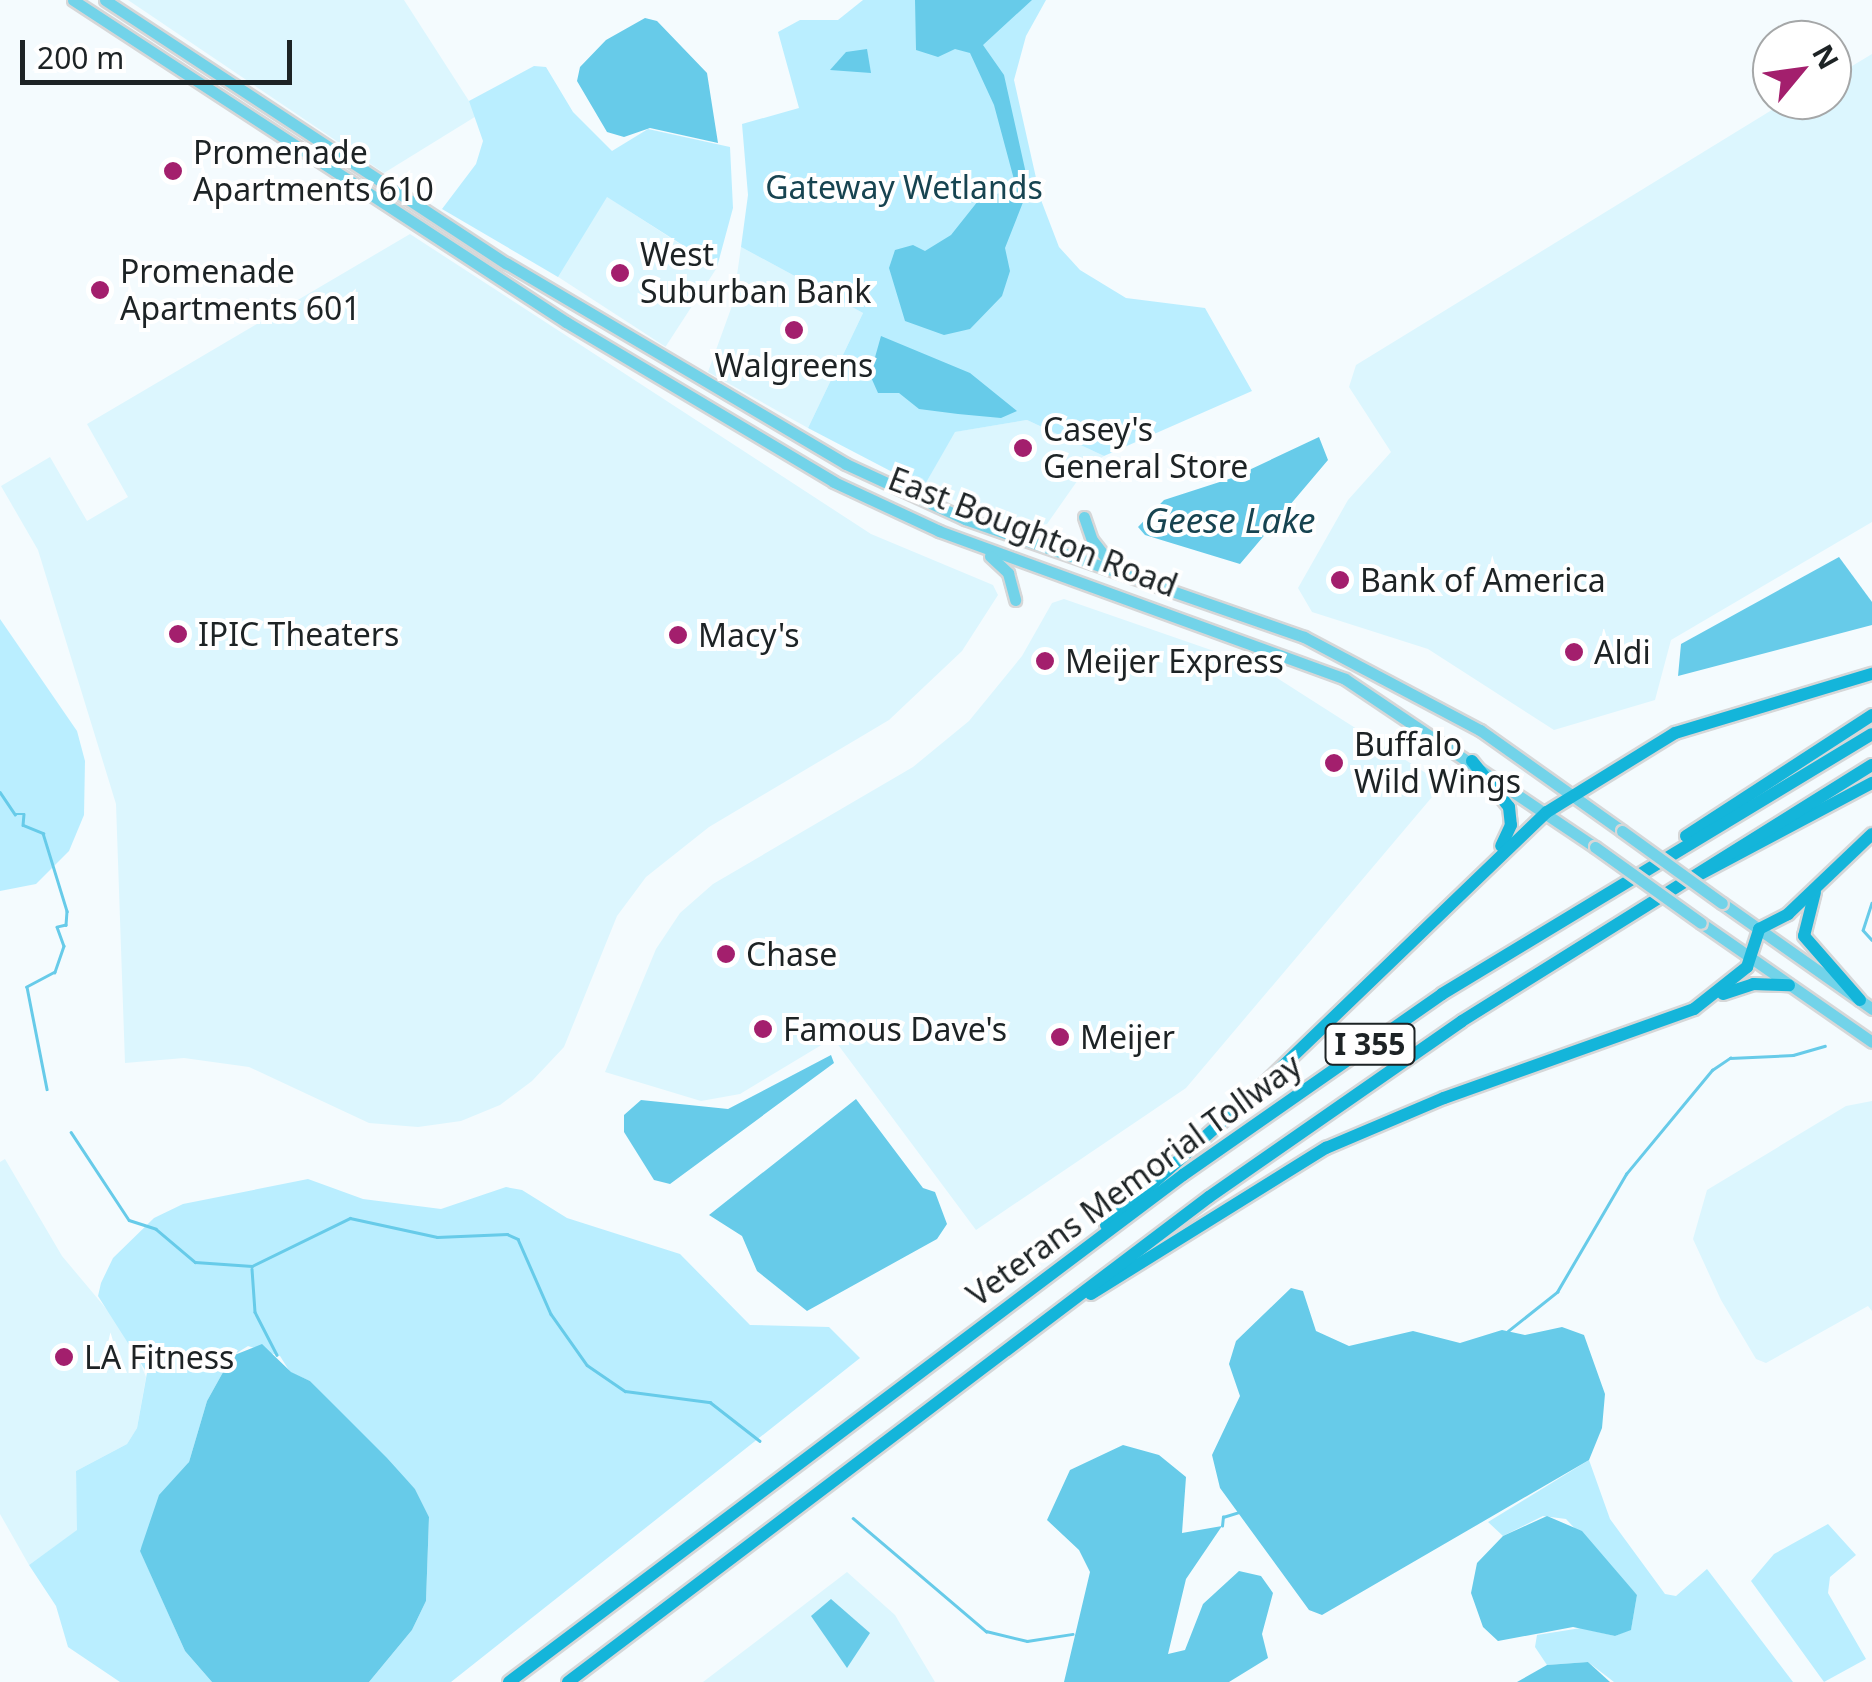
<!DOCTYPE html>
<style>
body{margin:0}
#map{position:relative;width:1872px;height:1682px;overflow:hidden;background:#f4fbfe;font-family:"Noto Sans",sans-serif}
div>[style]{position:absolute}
.built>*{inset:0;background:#dcf6fe;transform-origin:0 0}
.green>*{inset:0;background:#baeeff}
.water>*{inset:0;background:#67cbe9}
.stream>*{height:2.5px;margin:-1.25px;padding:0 1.25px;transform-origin:1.25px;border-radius:1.25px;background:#67cbe9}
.roads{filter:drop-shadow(2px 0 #d6d7d8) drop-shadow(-2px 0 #d6d7d8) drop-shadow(0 2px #d6d7d8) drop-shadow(0 -2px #d6d7d8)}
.major>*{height:11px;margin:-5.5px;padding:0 5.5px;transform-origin:5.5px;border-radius:5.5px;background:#72d3e9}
.highway>*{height:12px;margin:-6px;padding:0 6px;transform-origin:6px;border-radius:6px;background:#14b5da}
.bridges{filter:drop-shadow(2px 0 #d6d7d8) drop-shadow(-2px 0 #d6d7d8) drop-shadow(0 2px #d6d7d8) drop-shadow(0 -2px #d6d7d8)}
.major-bridge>*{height:11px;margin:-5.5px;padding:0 5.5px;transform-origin:5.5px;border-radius:5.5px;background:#72d3e9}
.dots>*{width:28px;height:28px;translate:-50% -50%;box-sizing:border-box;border:5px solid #fff;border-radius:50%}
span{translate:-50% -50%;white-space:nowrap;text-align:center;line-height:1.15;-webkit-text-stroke:8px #fff;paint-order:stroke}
.shield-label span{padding:2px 8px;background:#fff;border:2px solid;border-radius:8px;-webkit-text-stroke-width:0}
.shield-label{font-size:30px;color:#1d2325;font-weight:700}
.poi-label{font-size:32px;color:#1d2325}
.left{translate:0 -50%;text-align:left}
.park-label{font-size:32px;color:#174451}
.street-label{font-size:32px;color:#1d2325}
.water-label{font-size:35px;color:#174451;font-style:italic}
.north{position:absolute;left:1752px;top:20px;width:100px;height:100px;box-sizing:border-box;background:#fff;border:2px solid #a5a7a8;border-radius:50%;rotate:61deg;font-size:28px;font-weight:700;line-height:40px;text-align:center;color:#1d2325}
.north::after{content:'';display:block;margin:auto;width:35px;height:45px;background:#a31f6d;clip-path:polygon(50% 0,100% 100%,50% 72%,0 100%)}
.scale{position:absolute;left:20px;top:40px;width:272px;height:45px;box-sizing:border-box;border:5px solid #1d2325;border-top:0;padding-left:12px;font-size:30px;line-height:35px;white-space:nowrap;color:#1d2325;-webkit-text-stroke:8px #fff;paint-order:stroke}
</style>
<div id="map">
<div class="built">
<div style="clip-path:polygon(128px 0,404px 0,478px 115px,384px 173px)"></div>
<div style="clip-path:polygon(1872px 54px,1872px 522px,1671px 640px,1655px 700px,1554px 730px,1428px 649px,1312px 612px,1298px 588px,1348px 500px,1391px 452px,1349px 387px,1356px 365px,1785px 102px,1832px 100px,1832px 78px)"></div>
<div style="left:606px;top:196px;width:132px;height:94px;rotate:33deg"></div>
<div style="clip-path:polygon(410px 234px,871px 534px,993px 585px,998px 595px,962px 651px,889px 720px,709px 827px,646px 877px,617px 916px,564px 1047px,532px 1081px,500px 1105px,461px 1121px,418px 1127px,369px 1123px,249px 1067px,184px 1058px,125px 1063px,116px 804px,38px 550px,1px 486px,50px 457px,87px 521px,128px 497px,87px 424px)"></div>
<div style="clip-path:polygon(741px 247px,863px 313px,808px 428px,708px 372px,733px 303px)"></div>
<div style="clip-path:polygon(1027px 420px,1104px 456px,1087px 467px,1047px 524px,1023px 527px,923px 488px,954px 432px)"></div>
<div style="clip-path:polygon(1064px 599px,1260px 667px,1443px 784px,1186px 1088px,976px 1230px,833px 1038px,740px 1094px,701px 1101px,605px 1072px,656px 949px,680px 913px,713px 884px,913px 767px,969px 721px,1022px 656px,1052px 603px)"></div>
<div style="clip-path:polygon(1872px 1101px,1872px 1311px,1868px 1306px,1766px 1363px,1756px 1359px,1721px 1300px,1693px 1239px,1707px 1190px,1846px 1106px)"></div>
<div style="clip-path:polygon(5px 1159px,62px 1256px,129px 1336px,146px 1377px,137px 1428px,127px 1444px,76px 1471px,78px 1530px,29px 1565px,0 1514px,0 1162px)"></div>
<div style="clip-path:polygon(847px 1572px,895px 1615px,935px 1682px,703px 1682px)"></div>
</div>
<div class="green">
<div style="clip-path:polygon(863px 0,1046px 0,1026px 36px,1014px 80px,1041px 200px,1059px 247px,1080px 270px,1126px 298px,1205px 308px,1252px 391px,1104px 456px,1027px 420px,955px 432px,923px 488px,808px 428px,863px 313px,741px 247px,748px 195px,742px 124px,799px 108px,778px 32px,800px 20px,838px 20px)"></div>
<div style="clip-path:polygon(534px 66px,546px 67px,573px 112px,612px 151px,648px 129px,730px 147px,733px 208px,717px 267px,607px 197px,558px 277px,442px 209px,476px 164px,483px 141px,469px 101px)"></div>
<div style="clip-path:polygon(0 619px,77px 731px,85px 761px,84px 815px,69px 851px,36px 884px,0 891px)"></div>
<div style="clip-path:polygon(308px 1179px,363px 1199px,441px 1209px,506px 1187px,522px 1190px,567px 1218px,680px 1254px,750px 1325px,829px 1327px,860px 1358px,451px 1682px,369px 1682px,412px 1630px,426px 1601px,429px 1517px,415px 1489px,310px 1381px,290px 1372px,280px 1356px,248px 1346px,232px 1356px,207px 1401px,189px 1462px,140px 1550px,185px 1651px,212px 1682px,120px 1682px,68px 1647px,56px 1606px,29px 1565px,77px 1530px,76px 1471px,127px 1444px,137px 1428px,147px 1373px,98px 1296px,101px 1283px,113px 1258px,154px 1218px,183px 1204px)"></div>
<div style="clip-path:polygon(1589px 1460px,1610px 1519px,1665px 1594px,1676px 1596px,1707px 1569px,1793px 1682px,1614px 1682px,1588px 1662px,1547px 1665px,1535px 1647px,1537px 1635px,1581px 1628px,1615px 1636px,1631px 1629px,1637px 1595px,1566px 1519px,1543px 1516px,1503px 1536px,1488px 1522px)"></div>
<div style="clip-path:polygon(1828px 1524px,1856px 1555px,1830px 1577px,1828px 1593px,1866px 1659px,1824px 1682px,1751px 1581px,1774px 1554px)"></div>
</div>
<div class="water">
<div style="clip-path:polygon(915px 0,1032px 0,983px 45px,1004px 75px,1029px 187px,1005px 248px,1010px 271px,1002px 296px,970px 329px,944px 335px,905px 321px,889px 268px,895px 250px,913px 245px,925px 251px,951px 235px,978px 201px,1016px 187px,994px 105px,970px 53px,955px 49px,938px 57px,916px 50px)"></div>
<div style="clip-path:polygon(645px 18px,657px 21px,707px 73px,718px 143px,650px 128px,624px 137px,607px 132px,577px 81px,580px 67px,606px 40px)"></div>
<div style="clip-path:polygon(867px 49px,871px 73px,830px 70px,846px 52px)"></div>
<div style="clip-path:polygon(881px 336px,970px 373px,1017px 411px,1001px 418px,958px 414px,919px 409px,899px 393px,878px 393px,870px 375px)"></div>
<div style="clip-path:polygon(1319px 437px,1328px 460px,1240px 564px,1145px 535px,1138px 527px,1164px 500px,1232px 478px)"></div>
<div style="clip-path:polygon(1839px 557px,1872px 602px,1872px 625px,1678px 676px,1681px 644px)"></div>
<div style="clip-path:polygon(831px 1055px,834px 1063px,670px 1184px,654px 1180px,624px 1132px,624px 1115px,641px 1100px,728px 1109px)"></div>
<div style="clip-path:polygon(856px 1099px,923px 1188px,935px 1192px,947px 1224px,937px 1239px,807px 1311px,757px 1271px,742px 1236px,709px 1215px)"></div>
<div style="clip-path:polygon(1291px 1288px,1303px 1291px,1316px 1331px,1349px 1346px,1413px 1331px,1460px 1343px,1502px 1330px,1525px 1335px,1562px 1327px,1584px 1335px,1605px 1394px,1602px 1428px,1589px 1460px,1322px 1615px,1309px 1610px,1220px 1488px,1212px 1455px,1240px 1396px,1229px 1364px,1236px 1341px)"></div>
<div style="clip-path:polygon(262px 1344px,291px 1372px,310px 1381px,387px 1458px,415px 1489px,429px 1517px,426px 1601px,412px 1630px,369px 1682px,212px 1682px,185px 1651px,140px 1551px,159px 1495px,189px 1462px,207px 1401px,232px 1356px)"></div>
<div style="clip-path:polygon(1123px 1445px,1159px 1455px,1186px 1477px,1182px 1533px,1222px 1526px,1186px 1579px,1168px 1654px,1185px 1650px,1203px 1604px,1239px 1571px,1261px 1576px,1273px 1593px,1262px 1634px,1268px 1658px,1229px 1682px,1064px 1682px,1090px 1572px,1079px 1550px,1047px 1520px,1070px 1470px)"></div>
<div style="clip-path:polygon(1547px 1516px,1582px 1531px,1637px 1595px,1631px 1630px,1615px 1636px,1573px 1627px,1498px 1641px,1483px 1627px,1471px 1593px,1477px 1563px,1503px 1536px)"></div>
<div style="clip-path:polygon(831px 1599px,870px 1633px,847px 1668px,811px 1616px)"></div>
<div style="clip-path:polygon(1588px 1662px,1610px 1682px,1517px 1682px,1547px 1665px)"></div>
</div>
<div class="stream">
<div style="left:0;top:792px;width:27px;rotate:56deg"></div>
<div style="left:15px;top:814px;width:9px"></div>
<div style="left:24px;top:814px;width:11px;rotate:95deg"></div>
<div style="left:23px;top:825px;width:22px;rotate:22deg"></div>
<div style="left:43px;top:833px;width:82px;rotate:72.9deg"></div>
<div style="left:67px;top:911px;width:14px;rotate:94deg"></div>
<div style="left:66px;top:925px;width:9px;rotate:167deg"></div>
<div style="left:57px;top:927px;width:20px;rotate:70deg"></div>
<div style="left:64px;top:946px;width:28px;rotate:109deg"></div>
<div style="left:55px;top:972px;width:32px;rotate:152deg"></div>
<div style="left:27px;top:987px;width:104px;rotate:78.9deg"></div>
<div style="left:1872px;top:903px;width:28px;rotate:108deg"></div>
<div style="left:1863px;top:930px;width:13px;rotate:48deg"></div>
<div style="left:71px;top:1132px;width:105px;rotate:56.6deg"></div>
<div style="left:129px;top:1220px;width:28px;rotate:18deg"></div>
<div style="left:156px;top:1229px;width:51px;rotate:40.2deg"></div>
<div style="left:195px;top:1262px;width:57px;rotate:4deg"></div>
<div style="left:252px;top:1266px;width:109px;rotate:-26.1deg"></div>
<div style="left:350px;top:1218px;width:89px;rotate:12.3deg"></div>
<div style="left:437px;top:1237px;width:70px;rotate:-2.5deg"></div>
<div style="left:507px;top:1234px;width:12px;rotate:24deg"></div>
<div style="left:518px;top:1239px;width:82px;rotate:66.3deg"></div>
<div style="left:551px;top:1314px;width:62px;rotate:54.8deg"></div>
<div style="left:587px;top:1365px;width:46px;rotate:34.4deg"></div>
<div style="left:625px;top:1391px;width:86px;rotate:7.4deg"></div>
<div style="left:710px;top:1402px;width:63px;rotate:38deg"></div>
<div style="left:252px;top:1269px;width:43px;rotate:86deg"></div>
<div style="left:255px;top:1312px;width:48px;rotate:62.9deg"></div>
<div style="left:1508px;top:1331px;width:63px;rotate:-38.5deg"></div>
<div style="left:1557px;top:1292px;width:137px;rotate:-59.7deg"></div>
<div style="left:1626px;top:1174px;width:135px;rotate:-50.4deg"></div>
<div style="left:1712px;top:1070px;width:22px;rotate:-34deg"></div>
<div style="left:1730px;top:1058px;width:63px;rotate:-2.7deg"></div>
<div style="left:1793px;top:1055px;width:33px;rotate:-16deg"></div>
<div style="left:853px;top:1518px;width:175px;rotate:40.4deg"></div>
<div style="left:986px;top:1631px;width:42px;rotate:13.7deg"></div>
<div style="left:1027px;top:1641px;width:46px;rotate:-8.8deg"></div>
<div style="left:1222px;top:1526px;width:9px;rotate:-84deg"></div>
<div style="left:1223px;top:1517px;width:17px;rotate:-17deg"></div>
</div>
<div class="roads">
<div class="major">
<div style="left:73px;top:0;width:589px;rotate:33.15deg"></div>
<div style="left:566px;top:322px;width:312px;rotate:30.8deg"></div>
<div style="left:834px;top:482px;width:116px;rotate:25deg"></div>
<div style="left:939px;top:531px;width:432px;rotate:20deg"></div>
<div style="left:1345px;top:679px;width:301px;rotate:33.9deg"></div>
<div style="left:105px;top:0;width:480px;rotate:33.3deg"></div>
<div style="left:506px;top:263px;width:395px;rotate:30.6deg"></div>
<div style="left:846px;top:464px;width:131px;rotate:24.8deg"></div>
<div style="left:965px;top:519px;width:359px;rotate:19.2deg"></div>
<div style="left:1304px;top:637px;width:199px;rotate:27.9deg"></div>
<div style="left:1480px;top:730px;width:174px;rotate:35.4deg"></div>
<div style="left:1084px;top:517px;width:24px;rotate:71deg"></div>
<div style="left:1092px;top:540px;width:37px;rotate:52deg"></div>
<div style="left:990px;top:556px;width:25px;rotate:43deg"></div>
<div style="left:1008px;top:573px;width:28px;rotate:75deg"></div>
<div style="left:1722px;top:903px;width:184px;rotate:35.2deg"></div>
<div style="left:1701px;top:923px;width:208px;rotate:34.8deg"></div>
</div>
<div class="highway">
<div style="left:1472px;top:761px;width:59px;rotate:51.2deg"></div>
<div style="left:1509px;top:807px;width:18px;rotate:84deg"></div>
<div style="left:1511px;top:825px;width:23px;rotate:115deg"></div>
<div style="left:1686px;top:836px;width:222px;rotate:-33deg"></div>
<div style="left:1693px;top:878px;width:203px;rotate:-28deg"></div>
<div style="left:1815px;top:892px;width:45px;rotate:104deg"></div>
<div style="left:1804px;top:936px;width:85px;rotate:48.8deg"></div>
<div style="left:1723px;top:994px;width:32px;rotate:-18deg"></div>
<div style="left:1753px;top:984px;width:36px;rotate:2deg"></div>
<div style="left:1106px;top:1225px;width:209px;rotate:-41.7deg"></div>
<div style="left:1262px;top:1086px;width:395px;rotate:-43.9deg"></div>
<div style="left:1547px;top:812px;width:150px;rotate:-31.7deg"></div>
<div style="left:1675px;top:733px;width:206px;rotate:-16.7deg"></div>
<div style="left:1091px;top:1294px;width:277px;rotate:-31.9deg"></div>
<div style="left:1326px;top:1148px;width:128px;rotate:-23deg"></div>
<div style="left:1444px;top:1098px;width:265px;rotate:-19.6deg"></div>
<div style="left:1694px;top:1009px;width:68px;rotate:-38.4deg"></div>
<div style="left:1747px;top:967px;width:40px;rotate:-72deg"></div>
<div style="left:1759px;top:929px;width:33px;rotate:-27deg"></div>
<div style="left:1788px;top:914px;width:116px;rotate:-43.6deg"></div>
<div style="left:509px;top:1682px;width:843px;rotate:-36.95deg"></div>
<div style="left:1183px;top:1175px;width:316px;rotate:-34.9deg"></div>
<div style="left:1442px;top:994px;width:502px;rotate:-31.16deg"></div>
<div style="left:568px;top:1682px;width:804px;rotate:-37.11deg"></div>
<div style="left:1209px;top:1197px;width:308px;rotate:-34.8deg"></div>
<div style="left:1462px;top:1021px;width:483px;rotate:-32deg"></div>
</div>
</div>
<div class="bridges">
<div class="major-bridge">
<div style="left:1622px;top:831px;width:123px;rotate:35.8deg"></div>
<div style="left:1595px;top:847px;width:130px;rotate:35.6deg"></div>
</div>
</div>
<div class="dots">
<div style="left:173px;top:171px;background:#a31f6d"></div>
<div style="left:620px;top:273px;background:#a31f6d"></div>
<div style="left:100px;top:290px;background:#a31f6d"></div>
<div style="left:794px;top:330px;background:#a31f6d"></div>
<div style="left:1023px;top:448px;background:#a31f6d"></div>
<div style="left:1340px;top:580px;background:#a31f6d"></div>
<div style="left:178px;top:634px;background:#a31f6d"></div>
<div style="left:678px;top:635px;background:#a31f6d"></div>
<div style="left:1574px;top:652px;background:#a31f6d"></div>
<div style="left:1045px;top:661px;background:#a31f6d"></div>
<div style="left:1334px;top:763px;background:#a31f6d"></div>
<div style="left:726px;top:954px;background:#a31f6d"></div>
<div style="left:763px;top:1029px;background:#a31f6d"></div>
<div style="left:1060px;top:1037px;background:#a31f6d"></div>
<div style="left:64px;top:1357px;background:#a31f6d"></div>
</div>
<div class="shield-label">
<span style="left:1370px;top:1044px">I 355</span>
</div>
<div class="poi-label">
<span class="left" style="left:193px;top:171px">Promenade<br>Apartments 610</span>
<span class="left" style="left:640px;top:273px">West<br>Suburban Bank</span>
<span class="left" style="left:120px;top:290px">Promenade<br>Apartments 601</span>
<span style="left:794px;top:365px">Walgreens</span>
<span class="left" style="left:1043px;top:448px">Casey's<br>General Store</span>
<span class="left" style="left:1360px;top:580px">Bank of America</span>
<span class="left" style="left:198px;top:634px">IPIC Theaters</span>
<span class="left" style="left:698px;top:635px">Macy's</span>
<span class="left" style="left:1594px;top:652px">Aldi</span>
<span class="left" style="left:1065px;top:661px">Meijer Express</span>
<span class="left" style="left:1354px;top:763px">Buffalo<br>Wild Wings</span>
<span class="left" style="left:746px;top:954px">Chase</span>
<span class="left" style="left:783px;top:1029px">Famous Dave's</span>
<span class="left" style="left:1080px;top:1037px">Meijer</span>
<span class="left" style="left:84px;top:1357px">LA Fitness</span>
</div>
<div class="park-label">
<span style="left:904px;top:187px">Gateway Wetlands</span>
</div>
<div class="street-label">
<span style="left:1033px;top:532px;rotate:21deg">East Boughton Road</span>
<span style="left:1134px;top:1180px;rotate:-36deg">Veterans Memorial Tollway</span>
</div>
<div class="water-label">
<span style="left:1230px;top:520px">Geese Lake</span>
</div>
<div class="north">N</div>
<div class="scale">200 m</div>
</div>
